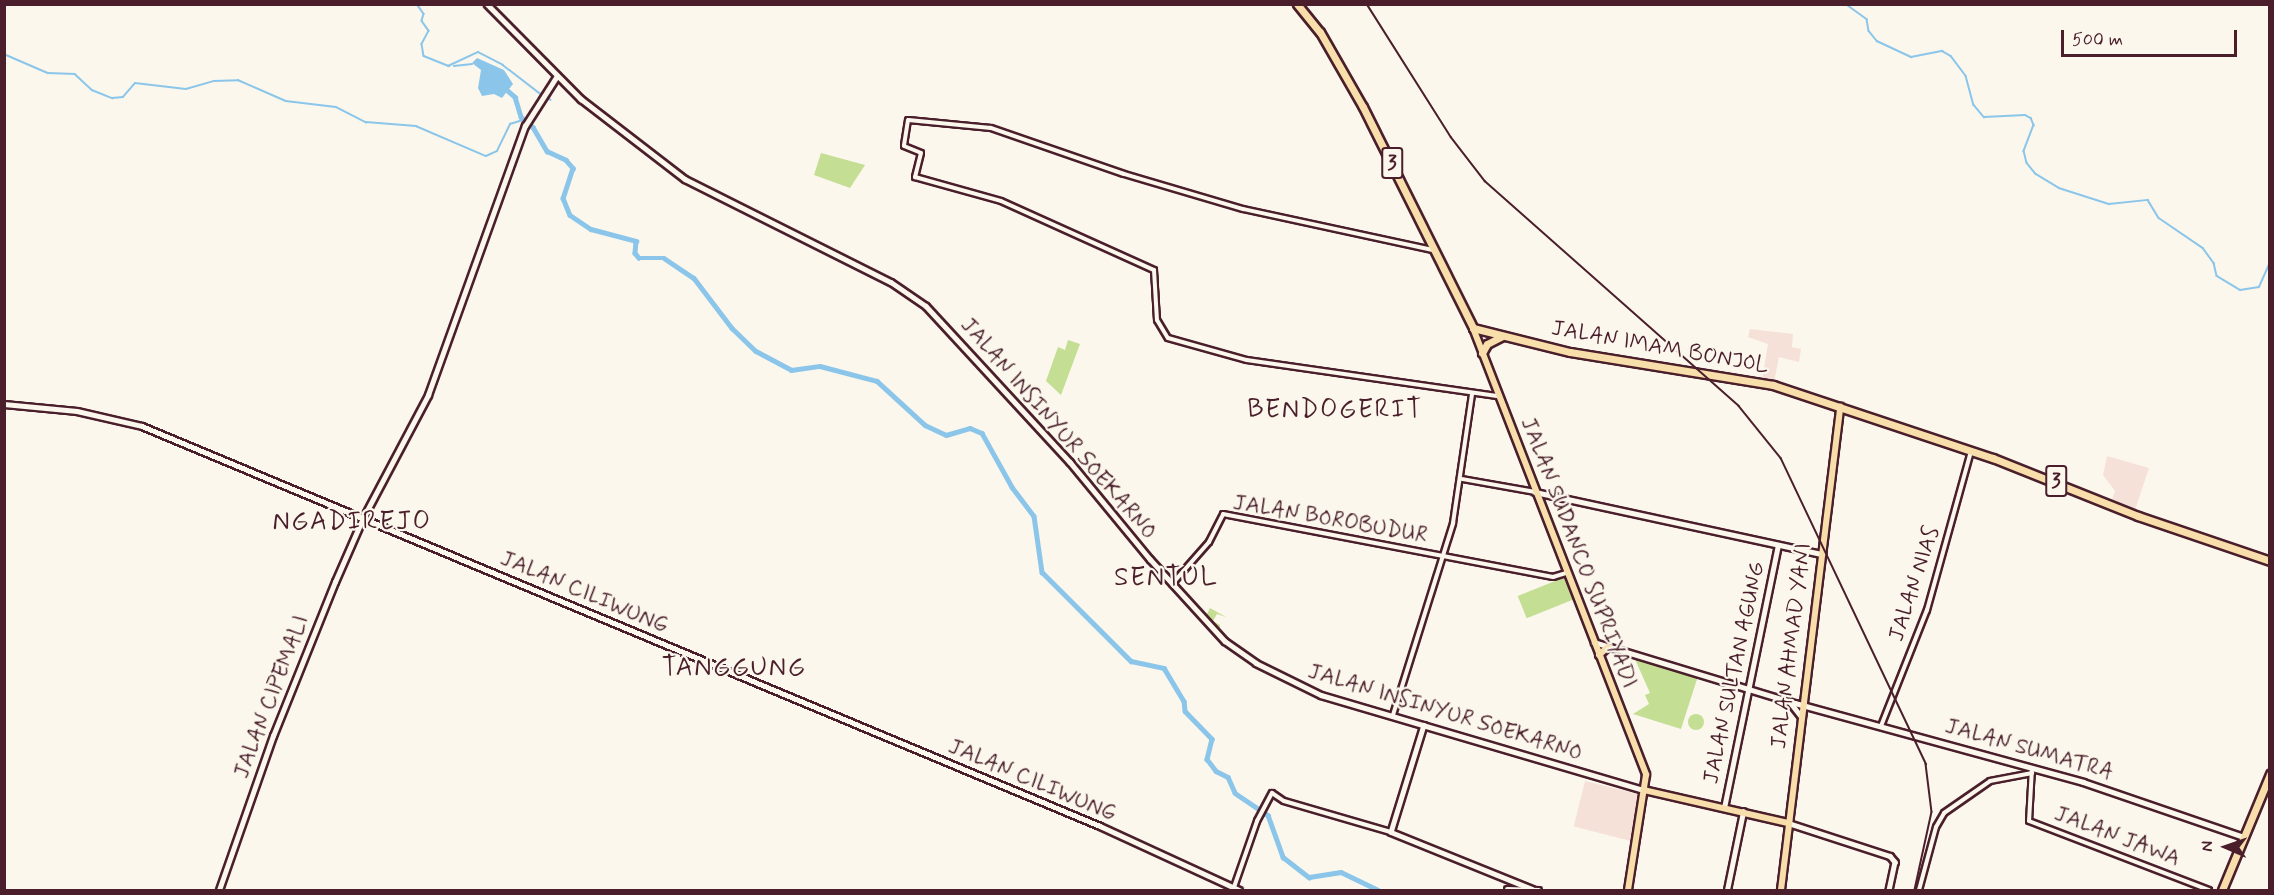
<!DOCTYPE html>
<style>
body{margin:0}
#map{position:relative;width:2274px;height:895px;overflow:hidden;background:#fbf7ec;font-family:Mynerve,sans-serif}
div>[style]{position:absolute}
.built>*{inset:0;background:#f6e1d8;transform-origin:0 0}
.green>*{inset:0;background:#c4de94;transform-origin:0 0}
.round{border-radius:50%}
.water>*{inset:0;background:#8bc6ea}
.stream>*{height:1.5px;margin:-0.75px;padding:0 0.75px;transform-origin:0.75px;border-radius:0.75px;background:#8bc6ea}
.river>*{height:4.5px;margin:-2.25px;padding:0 2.25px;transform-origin:2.25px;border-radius:2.25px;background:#8bc6ea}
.roads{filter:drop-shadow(2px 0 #4a1f2b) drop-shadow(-2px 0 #4a1f2b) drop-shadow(0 2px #4a1f2b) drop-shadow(0 -2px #4a1f2b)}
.tertiary>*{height:4px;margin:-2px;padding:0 2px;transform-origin:2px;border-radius:2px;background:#fbf7ec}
.secondary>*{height:4.5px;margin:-2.25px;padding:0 2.25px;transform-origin:2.25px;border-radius:2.25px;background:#fbf7ec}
.primary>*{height:6px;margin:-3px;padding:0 3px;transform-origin:3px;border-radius:3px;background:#f8deab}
.trunk>*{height:7px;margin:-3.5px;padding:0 3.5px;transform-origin:3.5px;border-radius:3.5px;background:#f8deab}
.rail>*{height:1.5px;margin:-0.75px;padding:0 0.75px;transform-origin:0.75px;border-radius:0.75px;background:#4a1f2b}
span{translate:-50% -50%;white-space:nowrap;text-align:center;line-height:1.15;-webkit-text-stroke:4.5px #fbf7ec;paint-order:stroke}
.shield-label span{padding:2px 4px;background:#fbf7ec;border:2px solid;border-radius:4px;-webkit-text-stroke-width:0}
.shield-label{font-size:21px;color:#4a1f2b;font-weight:700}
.street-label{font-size:22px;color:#4a1f2b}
.quarter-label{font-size:26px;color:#4a1f2b;letter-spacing:1.5px}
.frame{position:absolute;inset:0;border:6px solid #4a1f2b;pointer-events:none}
.north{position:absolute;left:2196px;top:817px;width:60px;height:60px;-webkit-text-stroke:4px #fbf7ec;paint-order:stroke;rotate:272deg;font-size:16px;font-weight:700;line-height:24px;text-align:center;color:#4a1f2b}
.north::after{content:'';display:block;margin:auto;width:21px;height:27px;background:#4a1f2b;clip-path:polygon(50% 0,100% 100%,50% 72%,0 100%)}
.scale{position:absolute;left:2061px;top:30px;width:176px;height:27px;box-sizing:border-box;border:3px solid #4a1f2b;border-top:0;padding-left:8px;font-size:18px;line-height:21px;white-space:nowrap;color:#4a1f2b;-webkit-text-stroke:4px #fbf7ec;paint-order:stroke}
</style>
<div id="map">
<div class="built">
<div style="clip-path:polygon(1750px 329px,1793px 334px,1792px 347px,1801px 349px,1799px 362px,1779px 357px,1774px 382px,1762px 380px,1768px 344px,1748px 337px)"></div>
<div style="clip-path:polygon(2107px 456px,2149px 468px,2134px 513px,2111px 503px,2115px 491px,2103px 475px)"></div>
<div style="left:1585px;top:781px;width:59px;height:47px;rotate:14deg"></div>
</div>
<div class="green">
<div style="clip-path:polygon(821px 153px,865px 165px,850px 188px,814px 175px)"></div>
<div style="clip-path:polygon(1068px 340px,1080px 344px,1061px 395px,1046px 381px,1058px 347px,1065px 350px)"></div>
<div style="left:1565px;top:577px;width:24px;height:51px;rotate:68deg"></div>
<div style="clip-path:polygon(1210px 608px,1226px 617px,1217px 614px,1213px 621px,1220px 625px,1220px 631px,1206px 616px)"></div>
<div style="clip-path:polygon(1634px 657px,1698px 676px,1681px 729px,1633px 714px,1649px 704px,1645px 695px,1650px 693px)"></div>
<div class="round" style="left:1688px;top:714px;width:16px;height:16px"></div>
</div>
<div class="water">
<div style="clip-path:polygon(477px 58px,504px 70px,513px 84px,502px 98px,494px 94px,482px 96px,478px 88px,481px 70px,472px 63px)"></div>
</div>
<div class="stream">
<div style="left:417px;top:4px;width:12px;rotate:55deg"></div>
<div style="left:424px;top:14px;width:7px;rotate:106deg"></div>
<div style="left:422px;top:21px;width:12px;rotate:55deg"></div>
<div style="left:429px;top:31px;width:15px;rotate:118deg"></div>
<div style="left:422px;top:44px;width:12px;rotate:81deg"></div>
<div style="left:424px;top:56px;width:27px;rotate:22deg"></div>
<div style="left:1846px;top:4px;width:26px;rotate:36deg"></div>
<div style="left:1867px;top:19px;width:12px;rotate:81deg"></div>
<div style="left:1869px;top:31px;width:13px;rotate:51deg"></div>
<div style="left:1877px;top:41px;width:38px;rotate:25deg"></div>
<div style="left:1911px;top:57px;width:32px;rotate:-11deg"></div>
<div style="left:1942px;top:51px;width:10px;rotate:29deg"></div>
<div style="left:1951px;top:56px;width:25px;rotate:53deg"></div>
<div style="left:1966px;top:76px;width:30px;rotate:75deg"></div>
<div style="left:1974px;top:105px;width:16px;rotate:50deg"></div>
<div style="left:1984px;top:117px;width:41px;rotate:-2.8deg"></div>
<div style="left:2025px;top:115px;width:7px;rotate:27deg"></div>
<div style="left:2031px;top:118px;width:8px;rotate:67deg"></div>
<div style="left:2034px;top:125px;width:28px;rotate:111deg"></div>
<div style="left:2024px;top:151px;width:12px;rotate:76deg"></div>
<div style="left:2027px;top:163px;width:14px;rotate:51deg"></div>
<div style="left:2036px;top:174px;width:27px;rotate:31deg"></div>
<div style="left:2059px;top:188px;width:52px;rotate:17.7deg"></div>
<div style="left:2109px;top:204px;width:39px;rotate:-6deg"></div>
<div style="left:2148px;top:200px;width:21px;rotate:59deg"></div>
<div style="left:2159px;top:218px;width:53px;rotate:34.3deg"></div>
<div style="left:2203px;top:248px;width:19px;rotate:54deg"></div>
<div style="left:2214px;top:263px;width:13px;rotate:77deg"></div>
<div style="left:2217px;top:276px;width:27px;rotate:31deg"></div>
<div style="left:2240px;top:290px;width:19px;rotate:-9deg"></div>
<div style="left:2259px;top:287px;width:27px;rotate:-66deg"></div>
<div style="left:4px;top:54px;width:48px;rotate:23.4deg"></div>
<div style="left:48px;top:73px;width:27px;rotate:2deg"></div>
<div style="left:75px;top:74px;width:23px;rotate:43deg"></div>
<div style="left:92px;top:90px;width:22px;rotate:22deg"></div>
<div style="left:112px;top:98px;width:11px;rotate:-5deg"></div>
<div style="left:123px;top:97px;width:18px;rotate:-49deg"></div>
<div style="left:135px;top:83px;width:51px;rotate:6.7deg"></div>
<div style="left:186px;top:89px;width:29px;rotate:-16deg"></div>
<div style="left:214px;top:81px;width:24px;rotate:-2deg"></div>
<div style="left:238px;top:80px;width:52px;rotate:23.6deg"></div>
<div style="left:286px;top:101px;width:50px;rotate:6.8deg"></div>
<div style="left:336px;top:107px;width:34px;rotate:27deg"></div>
<div style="left:366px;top:122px;width:50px;rotate:4.6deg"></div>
<div style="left:416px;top:126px;width:76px;rotate:23.2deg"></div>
<div style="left:486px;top:156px;width:12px;rotate:-24deg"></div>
<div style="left:497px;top:151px;width:30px;rotate:-64deg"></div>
<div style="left:510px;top:124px;width:14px;rotate:-17deg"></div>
<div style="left:448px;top:66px;width:33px;rotate:-25deg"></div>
<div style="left:478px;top:52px;width:28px;rotate:27deg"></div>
<div style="left:503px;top:65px;width:49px;rotate:37.6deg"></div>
<div style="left:454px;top:66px;width:18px;rotate:-6deg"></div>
<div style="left:546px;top:96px;width:6px;rotate:39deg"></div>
</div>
<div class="river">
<div style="left:507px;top:90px;width:11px;rotate:41deg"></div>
<div style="left:515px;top:97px;width:21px;rotate:73deg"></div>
<div style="left:521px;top:117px;width:16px;rotate:40deg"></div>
<div style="left:533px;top:127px;width:28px;rotate:60deg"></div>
<div style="left:547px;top:151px;width:21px;rotate:25deg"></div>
<div style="left:566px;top:160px;width:11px;rotate:49deg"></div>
<div style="left:573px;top:168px;width:32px;rotate:108deg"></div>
<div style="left:563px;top:198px;width:18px;rotate:68deg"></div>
<div style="left:570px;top:215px;width:25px;rotate:34deg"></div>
<div style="left:591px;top:229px;width:47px;rotate:14.9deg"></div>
<div style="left:636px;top:241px;width:12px;rotate:95deg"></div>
<div style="left:635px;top:253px;width:6px;rotate:51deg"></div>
<div style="left:639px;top:258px;width:25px"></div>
<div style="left:664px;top:258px;width:36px;rotate:34deg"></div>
<div style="left:694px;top:278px;width:63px;rotate:52.8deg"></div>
<div style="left:732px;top:328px;width:33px;rotate:44deg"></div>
<div style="left:756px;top:351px;width:40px;rotate:28deg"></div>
<div style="left:791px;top:370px;width:29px;rotate:-8deg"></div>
<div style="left:820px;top:366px;width:59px;rotate:14.7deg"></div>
<div style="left:877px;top:381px;width:65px;rotate:42.5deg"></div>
<div style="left:925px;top:425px;width:23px;rotate:25deg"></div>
<div style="left:946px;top:435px;width:25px;rotate:-16deg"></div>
<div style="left:970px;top:428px;width:13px;rotate:23deg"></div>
<div style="left:982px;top:433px;width:62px;rotate:60.9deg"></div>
<div style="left:1012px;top:487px;width:36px;rotate:53deg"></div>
<div style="left:1034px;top:516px;width:57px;rotate:81.9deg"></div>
<div style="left:1042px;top:572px;width:126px;rotate:45deg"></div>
<div style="left:1131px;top:661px;width:34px;rotate:12deg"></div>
<div style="left:1164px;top:668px;width:39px;rotate:59deg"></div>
<div style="left:1184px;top:701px;width:10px;rotate:84deg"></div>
<div style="left:1185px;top:711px;width:39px;rotate:46deg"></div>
<div style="left:1212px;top:739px;width:21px;rotate:104deg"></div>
<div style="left:1207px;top:759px;width:15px;rotate:53deg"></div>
<div style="left:1216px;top:771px;width:13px;rotate:27deg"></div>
<div style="left:1228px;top:777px;width:17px;rotate:66deg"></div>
<div style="left:1235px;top:793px;width:40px;rotate:34deg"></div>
<div style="left:1268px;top:815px;width:45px;rotate:70.3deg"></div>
<div style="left:1283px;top:857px;width:33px;rotate:38deg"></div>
<div style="left:1309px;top:877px;width:32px;rotate:-9deg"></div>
<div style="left:1341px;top:872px;width:41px;rotate:25.9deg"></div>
</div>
<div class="roads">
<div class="tertiary">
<div style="left:1433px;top:250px;width:194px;rotate:-167.8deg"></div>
<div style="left:1243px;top:209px;width:124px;rotate:-163.6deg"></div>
<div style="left:1124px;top:174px;width:141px;rotate:-160.9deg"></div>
<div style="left:991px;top:128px;width:83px;rotate:-174.5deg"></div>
<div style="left:908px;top:120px;width:26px;rotate:99deg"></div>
<div style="left:904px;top:146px;width:18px;rotate:22deg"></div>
<div style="left:921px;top:153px;width:25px;rotate:104deg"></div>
<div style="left:915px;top:177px;width:89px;rotate:15.6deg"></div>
<div style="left:1001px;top:201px;width:168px;rotate:24.3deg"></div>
<div style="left:1154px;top:270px;width:50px;rotate:86.6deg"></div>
<div style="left:1157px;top:320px;width:21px;rotate:59deg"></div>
<div style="left:1168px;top:338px;width:82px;rotate:15.6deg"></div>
<div style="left:1247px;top:360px;width:254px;rotate:8.2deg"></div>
<div style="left:1462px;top:479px;width:74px;rotate:10.1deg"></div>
<div style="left:1172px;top:584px;width:56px;rotate:-48.6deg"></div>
<div style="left:1209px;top:542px;width:31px;rotate:-63deg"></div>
<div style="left:1223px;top:514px;width:336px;rotate:10.8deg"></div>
<div style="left:1553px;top:577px;width:14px;rotate:-17deg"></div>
<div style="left:1393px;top:715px;width:201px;rotate:-72.6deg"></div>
<div style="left:1453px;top:523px;width:130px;rotate:-81.6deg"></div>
<div style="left:1881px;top:726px;width:125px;rotate:-68.4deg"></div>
<div style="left:1927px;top:610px;width:165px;rotate:-74.5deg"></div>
<div style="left:2032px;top:768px;width:53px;rotate:93.2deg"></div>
<div style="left:2029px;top:821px;width:193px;rotate:21deg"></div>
<div style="left:1233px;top:890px;width:73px;rotate:-70.8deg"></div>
<div style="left:1257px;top:821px;width:32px;rotate:-62deg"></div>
<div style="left:1272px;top:793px;width:14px;rotate:34deg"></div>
<div style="left:1284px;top:801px;width:111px;rotate:16.2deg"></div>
<div style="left:1919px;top:890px;width:65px;rotate:-74.9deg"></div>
<div style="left:1936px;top:827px;width:16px;rotate:-60deg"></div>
<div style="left:1944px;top:813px;width:56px;rotate:-34.8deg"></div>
<div style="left:1990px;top:781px;width:43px;rotate:-10.8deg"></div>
</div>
<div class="secondary">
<div style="left:487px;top:4px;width:134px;rotate:45.3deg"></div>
<div style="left:581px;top:99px;width:131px;rotate:37.6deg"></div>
<div style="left:685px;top:179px;width:230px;rotate:26.6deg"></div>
<div style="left:891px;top:282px;width:42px;rotate:34.4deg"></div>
<div style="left:926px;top:306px;width:212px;rotate:47.3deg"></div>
<div style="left:1070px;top:462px;width:126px;rotate:50.5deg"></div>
<div style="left:1150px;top:559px;width:111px;rotate:47.6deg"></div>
<div style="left:1225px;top:641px;width:38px;rotate:35deg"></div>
<div style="left:1256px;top:663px;width:72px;rotate:26.2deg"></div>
<div style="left:1321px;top:695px;width:337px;rotate:16.4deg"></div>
<div style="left:4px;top:404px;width:73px;rotate:5.5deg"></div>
<div style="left:77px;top:411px;width:67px;rotate:13deg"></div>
<div style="left:142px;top:426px;width:1038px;rotate:22.66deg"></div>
<div style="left:1100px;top:826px;width:153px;rotate:24.7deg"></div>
<div style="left:1535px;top:492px;width:294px;rotate:12.2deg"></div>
<div style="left:1594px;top:642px;width:210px;rotate:16.9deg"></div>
<div style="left:1795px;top:703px;width:299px;rotate:15.3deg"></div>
<div style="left:2083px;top:782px;width:170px;rotate:18.9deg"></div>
<div style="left:1790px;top:702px;width:18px;rotate:52deg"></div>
<div style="left:1424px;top:725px;width:112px;rotate:107.1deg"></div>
<div style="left:1391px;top:832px;width:152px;rotate:22deg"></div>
<div style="left:1724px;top:808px;width:268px;rotate:-78.4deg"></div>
<div style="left:1788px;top:823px;width:107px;rotate:17.9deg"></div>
<div style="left:1890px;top:856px;width:8px;rotate:50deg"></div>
<div style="left:1895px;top:862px;width:29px;rotate:102deg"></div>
<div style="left:1507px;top:889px;width:31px;rotate:2deg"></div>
<div style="left:219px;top:890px;width:163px;rotate:-70.7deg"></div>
<div style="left:273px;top:736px;width:166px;rotate:-68.1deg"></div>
<div style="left:335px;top:582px;width:70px;rotate:-66.4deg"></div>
<div style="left:363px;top:518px;width:139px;rotate:-62.1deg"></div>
<div style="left:428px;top:395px;width:286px;rotate:-70.2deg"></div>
<div style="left:525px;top:126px;width:59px;rotate:-57.4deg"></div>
<div style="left:1727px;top:890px;width:80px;rotate:-78.4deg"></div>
</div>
<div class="primary">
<div style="left:1473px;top:328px;width:479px;rotate:68.8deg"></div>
<div style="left:1646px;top:775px;width:116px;rotate:98.9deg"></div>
<div style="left:1599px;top:655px;width:12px;rotate:-42deg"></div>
<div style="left:1644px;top:790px;width:148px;rotate:12.9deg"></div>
<div style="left:1781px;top:890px;width:487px;rotate:-83deg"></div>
</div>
<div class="trunk">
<div style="left:1297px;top:4px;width:36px;rotate:51deg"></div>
<div style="left:1320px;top:32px;width:86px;rotate:60.2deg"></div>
<div style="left:1363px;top:107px;width:247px;rotate:63.5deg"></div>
<div style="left:1473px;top:328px;width:100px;rotate:13.9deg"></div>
<div style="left:1570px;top:352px;width:206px;rotate:9.2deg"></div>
<div style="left:1773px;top:385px;width:232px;rotate:18.4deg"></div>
<div style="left:1993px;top:458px;width:156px;rotate:21.8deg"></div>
<div style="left:2138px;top:516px;width:139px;rotate:18.8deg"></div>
<div style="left:1482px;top:353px;width:10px;rotate:-61deg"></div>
<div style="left:1487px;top:344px;width:16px;rotate:-27deg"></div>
<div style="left:2222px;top:890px;width:126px;rotate:-67.5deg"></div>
</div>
</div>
<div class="rail">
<div style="left:1367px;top:4px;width:157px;rotate:57.7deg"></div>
<div style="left:1451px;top:137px;width:56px;rotate:52.3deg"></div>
<div style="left:1485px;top:181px;width:339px;rotate:41.5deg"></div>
<div style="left:1739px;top:406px;width:67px;rotate:51.1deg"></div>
<div style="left:1781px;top:458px;width:339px;rotate:64.6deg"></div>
<div style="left:1926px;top:764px;width:48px;rotate:82.9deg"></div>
<div style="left:1932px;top:812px;width:80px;rotate:102.3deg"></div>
</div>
<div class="shield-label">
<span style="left:1392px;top:163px">3</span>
<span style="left:2056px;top:481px">3</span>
</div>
<div class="street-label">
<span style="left:1660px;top:348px;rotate:10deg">JALAN IMAM BONJOL</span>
<span style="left:1058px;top:429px;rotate:49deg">JALAN INSINYUR SOEKARNO</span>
<span style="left:1330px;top:520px;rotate:10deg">JALAN BOROBUDUR</span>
<span style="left:1578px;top:553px;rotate:69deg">JALAN SUDANCO SUPRIYADI</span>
<span style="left:1915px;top:584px;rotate:-72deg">JALAN NIAS</span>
<span style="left:584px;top:593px;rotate:23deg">JALAN CILIWUNG</span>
<span style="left:1792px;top:646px;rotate:-83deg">JALAN AHMAD YANI</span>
<span style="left:1735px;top:673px;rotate:-78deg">JALAN SULTAN AGUNG</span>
<span style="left:272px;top:697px;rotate:-69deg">JALAN CIPEMALI</span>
<span style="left:1445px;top:713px;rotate:17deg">JALAN INSINYUR SOEKARNO</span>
<span style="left:2029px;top:750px;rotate:16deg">JALAN SUMATRA</span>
<span style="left:1032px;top:781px;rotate:23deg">JALAN CILIWUNG</span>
<span style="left:2117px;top:837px;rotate:21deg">JALAN JAWA</span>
</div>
<div class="quarter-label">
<span style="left:1335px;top:411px">BENDOGERIT</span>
<span style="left:352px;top:523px">NGADIREJO</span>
<span style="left:1166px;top:579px">SENTUL</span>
<span style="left:734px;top:669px">TANGGUNG</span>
</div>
<div class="frame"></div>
<div class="north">N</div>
<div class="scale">500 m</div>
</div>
